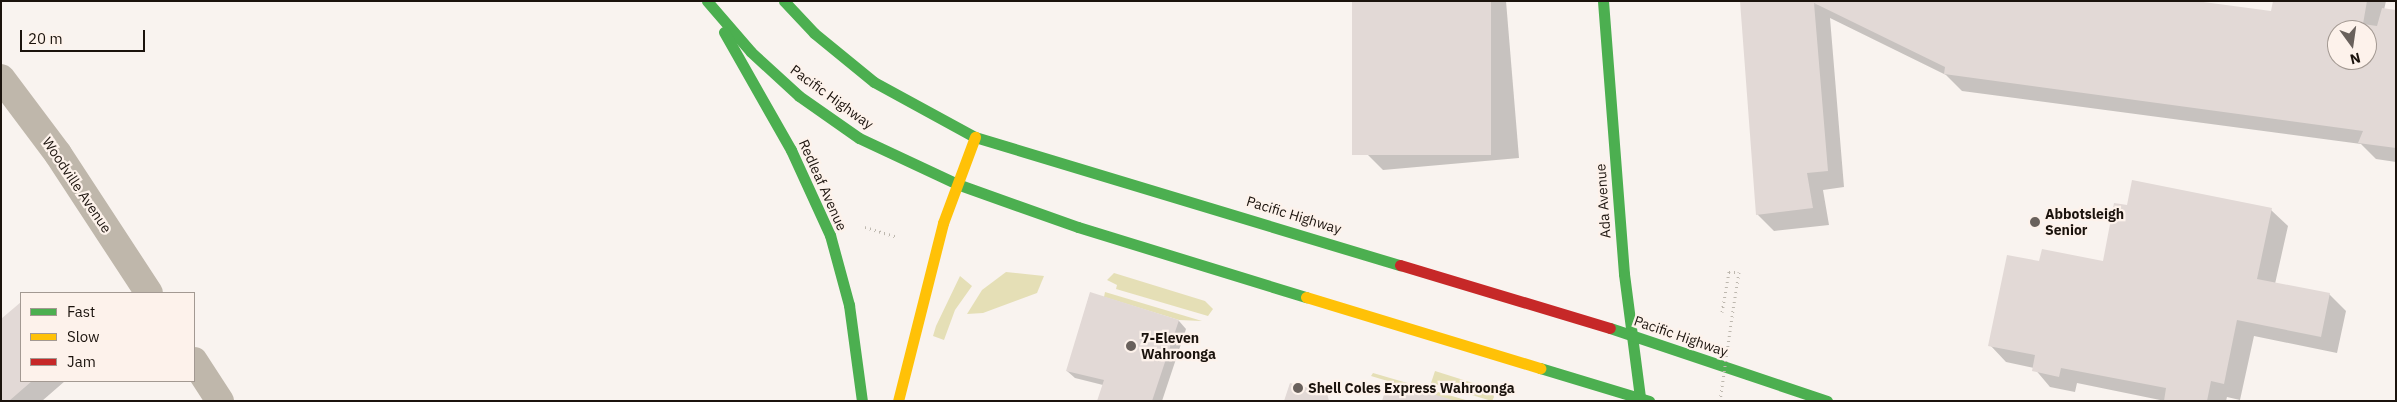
<!DOCTYPE html>
<style>
body{margin:0}
#map{position:relative;width:2397px;height:402px;overflow:hidden;background:#f9f3ef;font-family:"IBM Plex Sans",sans-serif}
div>[style]{position:absolute}
.green>*{inset:0;background:#e5dfb6}
.shadow>*{inset:0;background:#0003}
.building>*{inset:0;background:#e2d9d6;transform-origin:0 0}
.path>*{height:3px;margin-top:-1.5px;transform-origin:0;background:repeating-linear-gradient(90deg,#beb8af 0 1px,transparent 0 5px)}
.street>*{height:28px;margin:-14px;padding:0 14px;transform-origin:14px;border-radius:14px;background:#bfb7ab}
.fast>*{height:11px;margin:-5.5px;padding:0 5.5px;transform-origin:5.5px;border-radius:5.5px;background:#4caf50}
.slow>*{height:11px;margin:-5.5px;padding:0 5.5px;transform-origin:5.5px;border-radius:5.5px;background:#ffc107}
.jam>*{height:11px;margin:-5.5px;padding:0 5.5px;transform-origin:5.5px;border-radius:5.5px;background:#c62828}
.path-bridge>*{height:3px;margin-top:-1.5px;transform-origin:0;background:repeating-linear-gradient(90deg,#beb8af 0 1px,transparent 0 5px)}
.dots>*{width:14px;height:14px;translate:-50% -50%;box-sizing:border-box;border:2px solid #fdf2eb;border-radius:50%}
span{translate:-50% -50%;white-space:nowrap;text-align:center;line-height:1.15;-webkit-text-stroke:4.5px #fdf2eb;paint-order:stroke}
.street-label{font-size:14px;color:#1b130d}
.poi-label{font-size:14px;color:#1b130d;font-weight:700}
.left{translate:0 -50%;text-align:left}
.frame{position:absolute;inset:0;border:2px solid #1b130d;pointer-events:none}
.legend{position:absolute;left:20px;top:292px;width:175px;height:90px;box-sizing:border-box;background:#fdf2eb;border:1px solid #a39992;margin:0;padding:6px 9px;list-style:none;font-size:15px;color:#1b130d}
.legend li{display:flex;align-items:center;gap:10px;height:25px}
.legend b{width:25px;border:1px solid #a39992}
.north{position:absolute;left:2327px;top:20px;width:50px;height:50px;box-sizing:border-box;background:#fdf2eb;border:1px solid #a39992;border-radius:50%;rotate:166deg;font-size:14px;font-weight:700;line-height:20px;text-align:center;color:#1b130d}
.north::after{content:'';display:block;margin:auto;width:18px;height:22px;background:#69615c;clip-path:polygon(50% 0,100% 100%,50% 72%,0 100%)}
.scale{position:absolute;left:20px;top:30px;width:125px;height:22px;box-sizing:border-box;border:2px solid #1b130d;border-top:0;padding-left:6px;font-size:15px;line-height:18px;white-space:nowrap;color:#1b130d;-webkit-text-stroke:4px #fdf2eb;paint-order:stroke}
</style>
<div id="map">
<div class="green">
<div style="clip-path:polygon(1006px 272px,1044px 276px,1037px 293px,983px 313px,967px 314px,982px 290px)"></div>
<div style="clip-path:polygon(1114px 273px,1205px 301px,1213px 309px,1208px 316px,1116px 289px,1117px 285px,1107px 280px)"></div>
<div style="clip-path:polygon(960px 276px,972px 286px,955px 310px,944px 340px,933px 336px,936px 326px)"></div>
<div style="clip-path:polygon(1105px 292px,1202px 321px,1179px 320px,1104px 297px)"></div>
<div style="clip-path:polygon(1435px 371px,1492px 389px,1494px 397px,1492px 401px,1431px 383px)"></div>
<div style="clip-path:polygon(1373px 373px,1469px 401px,1454px 401px,1371px 376px)"></div>
</div>
<div class="shadow">
<div style="clip-path:polygon(1353px 1px,1506px 1px,1519px 158px,1383px 170px,1366px 153px)"></div>
<div style="clip-path:polygon(evenodd,1741px 1px,2272px 13px,2274px 1px,2386px 1px,2384px 10px,2396px 11px,2396px 162px,2376px 159px,2361px 144px,1962px 91px,1946px 75px,1830px 18px,1844px 187px,1823px 190px,1829px 225px,1774px 231px,1757px 214px,1741px 1px,2337px 30px,2367px 30px,2367px 60px,2337px 60px,2337px 30px)"></div>
<div style="clip-path:polygon(2128px 207px,2271px 210px,2288px 226px,2275px 284px,2329px 294px,2346px 311px,2337px 353px,2254px 336px,2240px 400px,2227px 397px,2226px 401px,2165px 401px,2077px 383px,2075px 392px,2050px 387px,2034px 368px,2006px 362px,1990px 345px,2040px 263px,2104px 262px)"></div>
<div style="clip-path:polygon(1090px 294px,1179px 321px,1186px 329px,1162px 401px,1098px 401px,1103px 385px,1075px 378px,1067px 371px)"></div>
<div style="clip-path:polygon(21px 303px,21px 381px,65px 381px,42px 401px,1px 401px,1px 321px)"></div>
</div>
<div class="building">
<div style="left:1352px;top:1px;width:139px;height:154px"></div>
<div style="clip-path:polygon(evenodd,1740px 1px,2196px 1px,2271px 11px,2273px 1px,2367px 1px,2363px 24px,2377px 26px,2382px 8px,2396px 10px,2396px 148px,2358px 143px,2363px 131px,1944px 74px,1945px 67px,1814px 3px,1828px 171px,1807px 173px,1813px 208px,1756px 215px,1740px 1px,2337px 30px,2367px 30px,2367px 60px,2337px 60px,2337px 30px)"></div>
<div style="clip-path:polygon(2132px 180px,2272px 208px,2257px 279px,2330px 293px,2321px 337px,2237px 320px,2224px 384px,2211px 381px,2207px 401px,2164px 401px,2166px 388px,2061px 368px,2059px 377px,2032px 371px,2035px 355px,1988px 346px,2007px 255px,2039px 261px,2042px 249px,2103px 261px,2114px 203px,2127px 205px)"></div>
<div style="clip-path:polygon(1090px 292px,1179px 320px,1152px 401px,1097px 401px,1104px 380px,1066px 371px)"></div>
<div style="clip-path:polygon(21px 302px,21px 381px,32px 381px,9px 401px,1px 401px,1px 319px)"></div>
<div style="clip-path:polygon(1388px 381px,1453px 400px,1453px 401px,1382px 401px)"></div>
<div style="clip-path:polygon(1290px 383px,1327px 393px,1329px 401px,1284px 401px)"></div>
</div>
<div class="path">
<div style="left:865px;top:227px;width:34px;rotate:17deg"></div>
<div style="left:1722px;top:312px;width:41px;rotate:-80.1deg"></div>
<div style="left:1729px;top:272px;width:10px"></div>
<div style="left:1739px;top:272px;width:38px;rotate:99deg"></div>
</div>
<div class="street">
<div style="left:1px;top:78px;width:95px;rotate:53.1deg"></div>
<div style="left:58px;top:154px;width:166px;rotate:56.8deg"></div>
<div style="left:194px;top:361px;width:48px;rotate:57deg"></div>
</div>
<div class="fast">
<div style="left:707px;top:1px;width:67px;rotate:49.2deg"></div>
<div style="left:751px;top:52px;width:65px;rotate:42.5deg"></div>
<div style="left:799px;top:96px;width:73px;rotate:35deg"></div>
<div style="left:859px;top:138px;width:108px;rotate:25.1deg"></div>
<div style="left:957px;top:184px;width:128px;rotate:19.6deg"></div>
<div style="left:1078px;top:227px;width:239px;rotate:17.1deg"></div>
<div style="left:784px;top:1px;width:44px;rotate:46.8deg"></div>
<div style="left:814px;top:33px;width:77px;rotate:39.2deg"></div>
<div style="left:874px;top:82px;width:115px;rotate:28.6deg"></div>
<div style="left:975px;top:137px;width:444px;rotate:16.8deg"></div>
<div style="left:1603px;top:1px;width:274px;rotate:85.6deg"></div>
<div style="left:1624px;top:274px;width:125px;rotate:82.6deg"></div>
<div style="left:724px;top:32px;width:136px;rotate:60.4deg"></div>
<div style="left:791px;top:150px;width:94px;rotate:65.4deg"></div>
<div style="left:830px;top:235px;width:73px;rotate:74.8deg"></div>
<div style="left:849px;top:305px;width:97px;rotate:82.3deg"></div>
<div style="left:1610px;top:328px;width:229px;rotate:18.6deg"></div>
<div style="left:1540px;top:368px;width:114px;rotate:16.8deg"></div>
</div>
<div class="slow">
<div style="left:1306px;top:297px;width:245px;rotate:16.9deg"></div>
<div style="left:898px;top:401px;width:184px;rotate:-75.8deg"></div>
<div style="left:943px;top:223px;width:92px;rotate:-69.6deg"></div>
</div>
<div class="jam">
<div style="left:1400px;top:265px;width:219px;rotate:16.7deg"></div>
</div>
<div class="path-bridge">
<div style="left:1720px;top:401px;width:92px;rotate:-81.9deg"></div>
</div>
<div class="dots">
<div style="left:2035px;top:222px;background:#69615c"></div>
<div style="left:1131px;top:346px;background:#69615c"></div>
<div style="left:1298px;top:388px;background:#69615c"></div>
</div>
<div class="street-label">
<span style="left:832px;top:97px;rotate:36deg">Pacific Highway</span>
<span style="left:77px;top:185px;rotate:56deg">Woodville Avenue</span>
<span style="left:823px;top:185px;rotate:66deg">Redleaf Avenue</span>
<span style="left:1603px;top:201px;rotate:-94deg">Ada Avenue</span>
<span style="left:1294px;top:215px;rotate:17deg">Pacific Highway</span>
<span style="left:1681px;top:336px;rotate:19deg">Pacific Highway</span>
</div>
<div class="poi-label">
<span class="left" style="left:2045px;top:222px">Abbotsleigh<br>Senior</span>
<span class="left" style="left:1141px;top:346px">7-Eleven<br>Wahroonga</span>
<span class="left" style="left:1308px;top:388px">Shell Coles Express Wahroonga</span>
</div>
<div class="frame"></div>
<ul class="legend">
<li><b style="height:6px;background:#4caf50"></b>Fast</li>
<li><b style="height:6px;background:#ffc107"></b>Slow</li>
<li><b style="height:6px;background:#c62828"></b>Jam</li>
</ul>
<div class="north">N</div>
<div class="scale">20 m</div>
</div>
